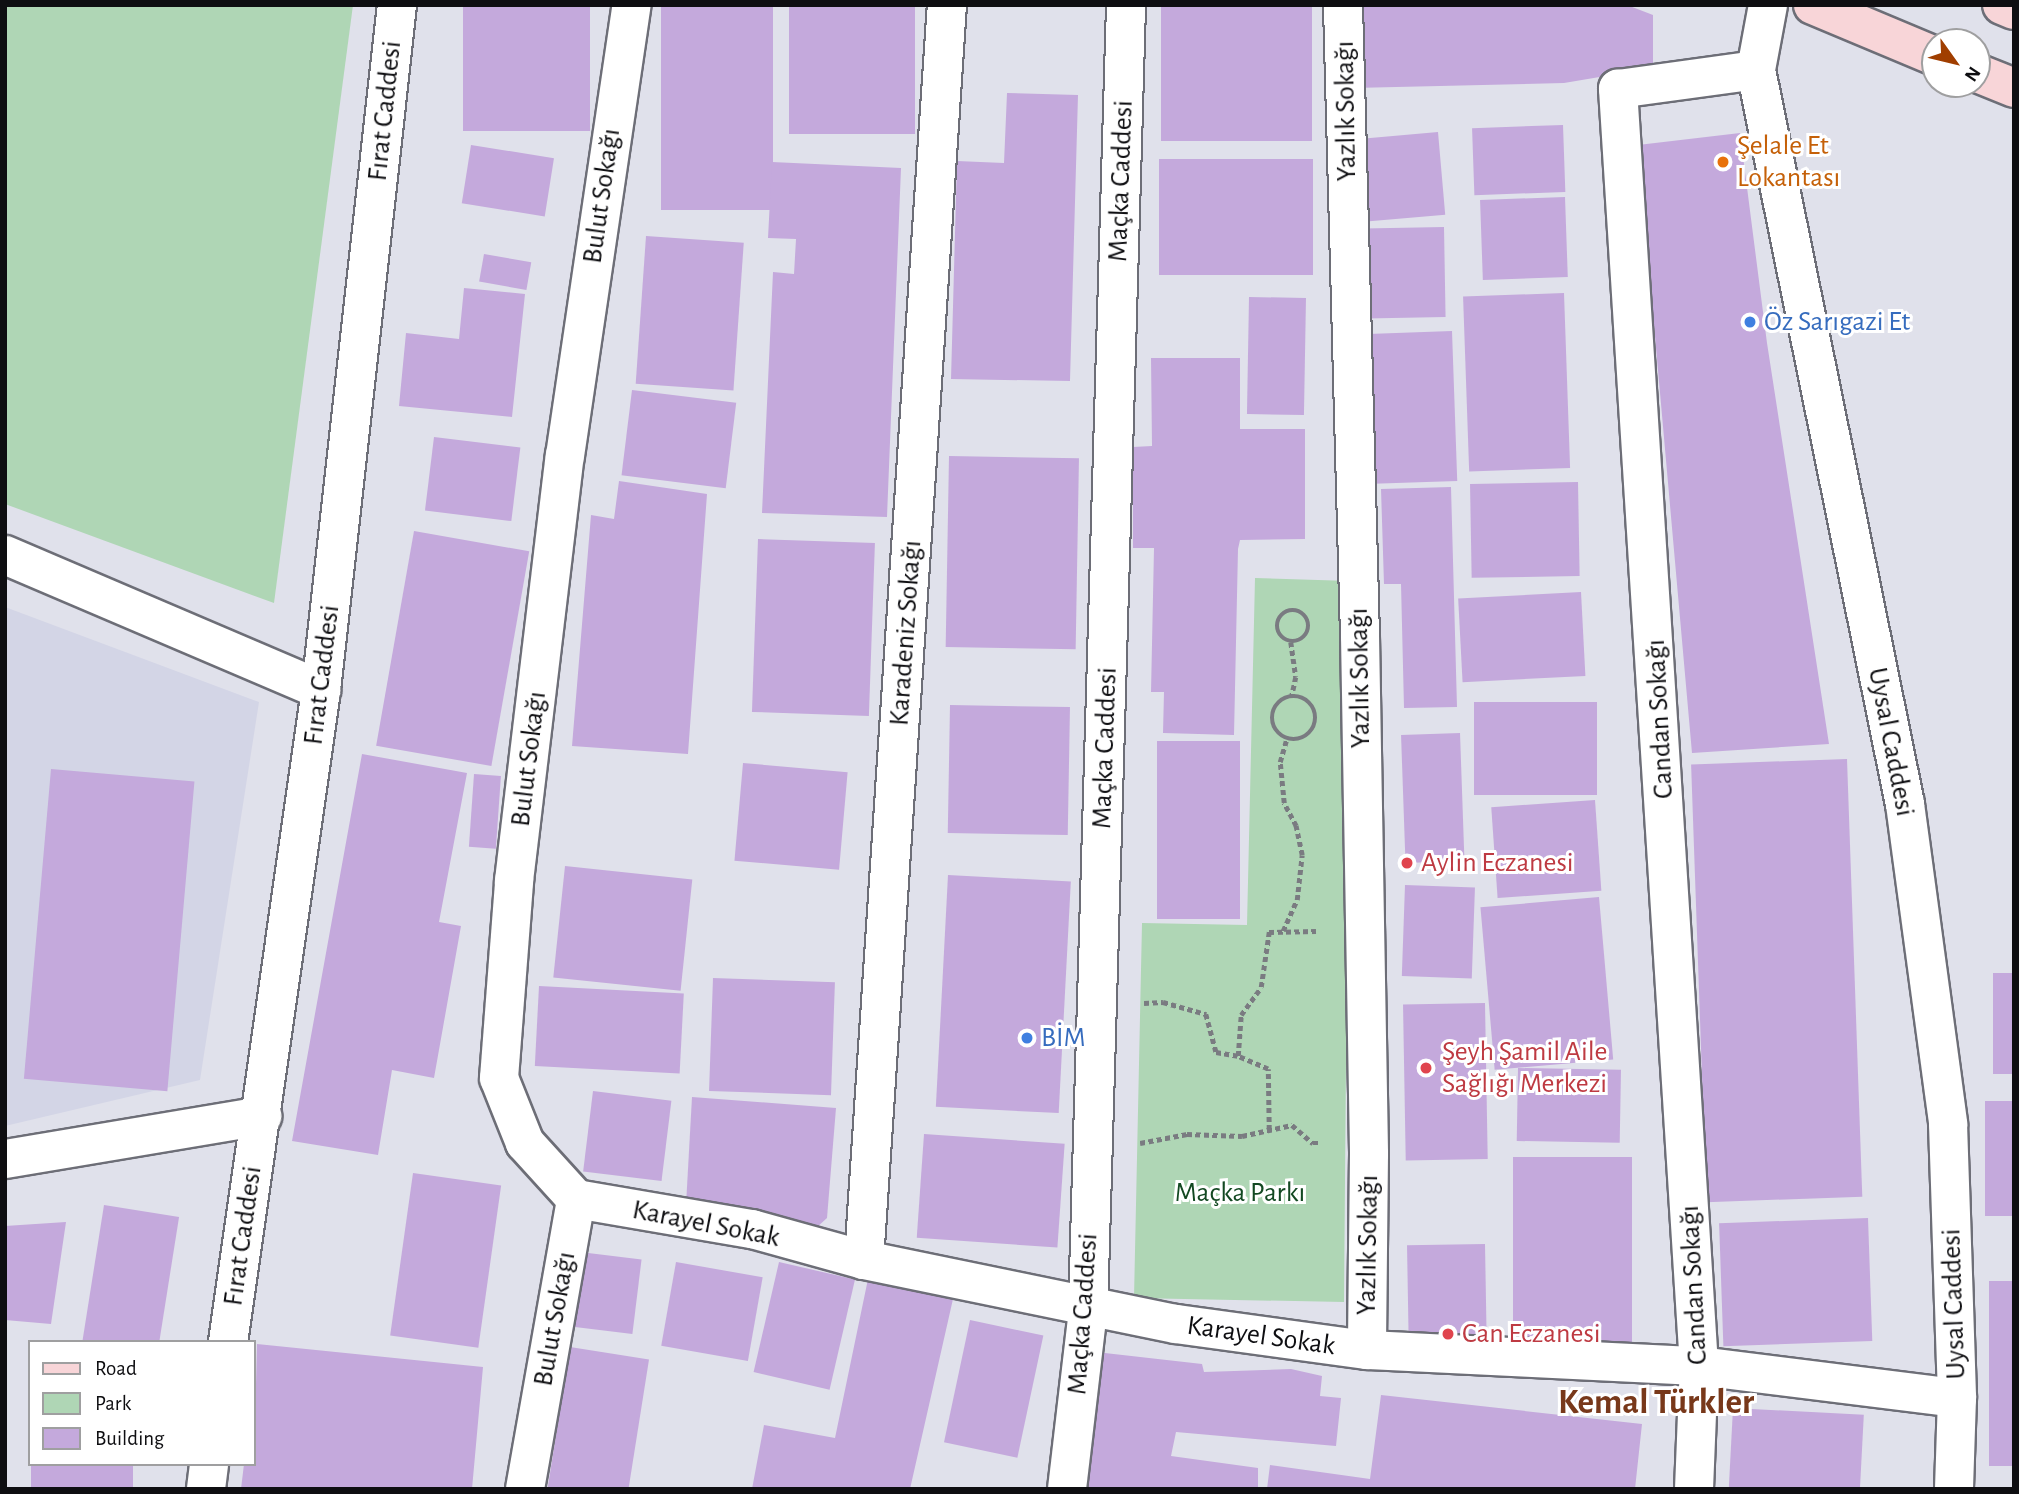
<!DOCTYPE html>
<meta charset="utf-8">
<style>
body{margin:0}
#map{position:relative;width:2019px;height:1494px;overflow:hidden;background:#e0e1eb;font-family:"Alegreya Sans",sans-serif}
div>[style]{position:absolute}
.built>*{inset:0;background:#d3d5e6}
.green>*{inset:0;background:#afd6b5}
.building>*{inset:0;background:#c4a9dc;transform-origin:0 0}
.path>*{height:4.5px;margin-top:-2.25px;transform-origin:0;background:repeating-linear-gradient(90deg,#7a7b81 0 5px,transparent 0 8.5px)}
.path>.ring{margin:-2.25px;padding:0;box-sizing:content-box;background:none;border:4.5px solid #7a7b81;border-radius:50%}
.roads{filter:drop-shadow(2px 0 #6d6e77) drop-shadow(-2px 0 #6d6e77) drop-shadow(0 2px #6d6e77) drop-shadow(0 -2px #6d6e77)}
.street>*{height:38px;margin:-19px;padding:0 19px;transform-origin:19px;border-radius:19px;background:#fff}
.secondary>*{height:38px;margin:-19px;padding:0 19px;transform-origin:19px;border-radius:19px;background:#fff}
.primary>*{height:38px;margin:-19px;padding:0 19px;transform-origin:19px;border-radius:19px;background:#f8d5d8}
.dots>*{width:19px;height:19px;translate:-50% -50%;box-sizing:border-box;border:4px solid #fff;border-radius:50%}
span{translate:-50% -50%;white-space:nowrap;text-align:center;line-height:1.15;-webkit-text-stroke:6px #fff;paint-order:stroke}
.street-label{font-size:28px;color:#0e0e11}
.food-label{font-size:28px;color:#c56008}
.left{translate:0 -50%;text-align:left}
.shop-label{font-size:28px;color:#366cbe}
.health-label{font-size:28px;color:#be3a42}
.park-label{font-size:28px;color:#134922}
.district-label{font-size:35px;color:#78381a;font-weight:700}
.frame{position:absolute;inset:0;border:7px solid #0e0e11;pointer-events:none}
.legend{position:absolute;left:28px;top:1340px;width:228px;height:126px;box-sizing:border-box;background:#fff;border:2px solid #9f9fa0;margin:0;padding:9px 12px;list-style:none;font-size:21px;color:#0e0e11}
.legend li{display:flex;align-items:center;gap:14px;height:35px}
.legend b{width:35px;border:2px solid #9f9fa0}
.north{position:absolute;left:1921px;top:28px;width:70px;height:70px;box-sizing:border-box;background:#fff;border:2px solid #9f9fa0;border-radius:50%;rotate:124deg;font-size:19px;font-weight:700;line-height:28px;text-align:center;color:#0e0e11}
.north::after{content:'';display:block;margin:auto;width:24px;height:32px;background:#a03e00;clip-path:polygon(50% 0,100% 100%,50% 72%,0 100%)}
</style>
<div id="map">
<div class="built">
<div style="clip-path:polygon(5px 607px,259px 702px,200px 1080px,5px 1126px)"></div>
</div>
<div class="green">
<div style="clip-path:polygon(5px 5px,353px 5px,274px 603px,5px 504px)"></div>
<div style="clip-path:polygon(1255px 578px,1350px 581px,1344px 1302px,1134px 1298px,1142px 923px,1247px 925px)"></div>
</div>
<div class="building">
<div style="left:463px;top:5px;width:127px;height:126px"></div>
<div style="left:661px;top:5px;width:112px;height:205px"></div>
<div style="left:789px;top:5px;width:126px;height:129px"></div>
<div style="left:1161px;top:5px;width:151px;height:136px"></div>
<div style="clip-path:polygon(1353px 5px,1627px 5px,1653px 15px,1653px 68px,1564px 83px,1353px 88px)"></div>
<div style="clip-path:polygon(1007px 93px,1078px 95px,1070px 381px,951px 379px,957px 161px,1004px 163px)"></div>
<div style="left:1563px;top:125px;width:67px;height:91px;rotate:88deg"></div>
<div style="left:1438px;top:132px;width:83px;height:82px;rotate:85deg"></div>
<div style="clip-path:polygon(1740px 133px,1767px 343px,1829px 744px,1692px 753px,1638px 145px)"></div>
<div style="left:471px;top:145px;width:84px;height:59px;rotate:9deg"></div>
<div style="left:1313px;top:159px;width:116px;height:154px;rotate:90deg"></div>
<div style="clip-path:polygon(772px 162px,901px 168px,887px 517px,762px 513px,773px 272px,794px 274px,796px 239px,768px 238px)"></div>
<div style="left:1565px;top:197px;width:80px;height:85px;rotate:88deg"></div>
<div style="left:1444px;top:227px;width:90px;height:80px;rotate:89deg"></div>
<div style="left:646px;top:236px;width:98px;height:148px;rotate:4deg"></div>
<div style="left:484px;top:254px;width:48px;height:28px;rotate:10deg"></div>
<div style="clip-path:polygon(464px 288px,525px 294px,512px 417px,399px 406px,406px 333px,459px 339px)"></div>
<div style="left:1564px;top:293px;width:175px;height:101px;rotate:88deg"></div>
<div style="left:1249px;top:297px;width:57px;height:117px;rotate:1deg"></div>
<div style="left:1452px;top:331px;width:150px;height:84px;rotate:88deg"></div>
<div style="clip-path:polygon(1151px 358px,1240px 358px,1240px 429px,1305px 429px,1305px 539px,1240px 540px,1238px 549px,1234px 735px,1163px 733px,1164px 692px,1151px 692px,1154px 548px,1133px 548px,1133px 447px,1152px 446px)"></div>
<div style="left:632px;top:390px;width:105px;height:86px;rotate:7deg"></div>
<div style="left:434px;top:437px;width:87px;height:74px;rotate:7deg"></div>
<div style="left:949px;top:456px;width:130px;height:191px;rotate:1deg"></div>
<div style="clip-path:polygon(619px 481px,707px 494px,688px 754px,572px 746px,591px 515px,614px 519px)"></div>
<div style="left:1578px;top:482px;width:94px;height:108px;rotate:89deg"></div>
<div style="clip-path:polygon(1451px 487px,1457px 707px,1404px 708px,1401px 584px,1384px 584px,1381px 489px)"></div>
<div style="left:414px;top:531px;width:117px;height:218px;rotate:10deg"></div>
<div style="left:758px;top:539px;width:117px;height:173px;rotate:2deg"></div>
<div style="left:1581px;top:592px;width:84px;height:123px;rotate:87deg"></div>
<div style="left:1597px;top:702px;width:93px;height:123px;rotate:90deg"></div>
<div style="left:950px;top:705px;width:120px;height:128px;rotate:1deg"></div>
<div style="left:1460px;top:733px;width:128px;height:59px;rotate:88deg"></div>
<div style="left:1240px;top:741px;width:178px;height:83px;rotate:90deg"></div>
<div style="clip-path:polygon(362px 754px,467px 773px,439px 922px,461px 926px,434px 1078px,392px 1070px,378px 1155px,292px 1141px)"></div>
<div style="left:1847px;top:759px;width:438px;height:156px;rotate:88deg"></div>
<div style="left:743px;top:763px;width:105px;height:98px;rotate:5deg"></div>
<div style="left:51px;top:769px;width:144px;height:311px;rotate:5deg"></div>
<div style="left:474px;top:774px;width:27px;height:73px;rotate:4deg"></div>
<div style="left:1595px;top:800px;width:91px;height:104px;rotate:86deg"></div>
<div style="left:565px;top:866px;width:128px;height:112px;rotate:6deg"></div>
<div style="left:948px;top:875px;width:123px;height:232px;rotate:3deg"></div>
<div style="left:1405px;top:885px;width:70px;height:91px;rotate:2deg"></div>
<div style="left:1599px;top:897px;width:163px;height:119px;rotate:85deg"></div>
<div style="left:1993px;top:973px;width:21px;height:101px"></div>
<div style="left:713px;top:978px;width:122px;height:113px;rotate:2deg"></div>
<div style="left:539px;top:986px;width:145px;height:80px;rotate:3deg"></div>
<div style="left:1485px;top:1003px;width:156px;height:82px;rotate:89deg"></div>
<div style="left:1518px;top:1068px;width:103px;height:73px;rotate:1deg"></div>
<div style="left:593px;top:1091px;width:79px;height:81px;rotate:7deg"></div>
<div style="clip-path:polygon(692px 1097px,836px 1108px,827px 1218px,816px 1228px,686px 1205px)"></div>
<div style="left:2014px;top:1101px;width:115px;height:29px;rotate:90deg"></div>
<div style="left:924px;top:1134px;width:141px;height:104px;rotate:4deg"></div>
<div style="left:1513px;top:1157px;width:119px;height:190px"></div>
<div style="left:413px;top:1173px;width:89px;height:164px;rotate:8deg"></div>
<div style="left:104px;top:1205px;width:76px;height:139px;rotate:9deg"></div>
<div style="left:1868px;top:1218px;width:123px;height:149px;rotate:88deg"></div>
<div style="clip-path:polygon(66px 1222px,51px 1324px,5px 1320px,5px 1226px)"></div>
<div style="left:1485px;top:1244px;width:98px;height:78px;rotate:89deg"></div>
<div style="left:580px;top:1252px;width:62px;height:75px;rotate:7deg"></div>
<div style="left:676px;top:1262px;width:88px;height:85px;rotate:10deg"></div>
<div style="left:779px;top:1262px;width:78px;height:113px;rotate:13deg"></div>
<div style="clip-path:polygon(868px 1279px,953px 1299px,910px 1489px,752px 1489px,764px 1425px,835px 1438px)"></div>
<div style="left:1989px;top:1281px;width:25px;height:185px"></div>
<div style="left:970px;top:1320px;width:75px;height:125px;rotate:12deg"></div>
<div style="clip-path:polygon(257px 1344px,483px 1367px,472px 1489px,241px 1489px,244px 1464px,254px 1464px)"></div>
<div style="left:570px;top:1347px;width:80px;height:144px;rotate:9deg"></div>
<div style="clip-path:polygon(1096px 1352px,1202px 1364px,1204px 1372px,1291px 1369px,1322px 1376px,1320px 1396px,1341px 1398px,1336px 1446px,1176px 1432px,1171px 1456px,1258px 1468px,1258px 1489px,1080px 1489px)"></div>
<div style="clip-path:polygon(1381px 1395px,1642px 1424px,1635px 1489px,1267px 1489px,1270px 1465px,1370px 1479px)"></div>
<div style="left:1733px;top:1408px;width:131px;height:81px;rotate:3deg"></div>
<div style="left:31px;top:1464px;width:102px;height:25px"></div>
</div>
<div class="path">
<div class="ring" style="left:1277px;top:610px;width:27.5px;height:27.5px"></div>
<div style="left:1291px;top:642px;width:35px;rotate:82deg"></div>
<div style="left:1296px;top:677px;width:19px;rotate:102deg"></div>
<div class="ring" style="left:1272px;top:696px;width:39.5px;height:39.5px"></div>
<div style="left:1283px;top:931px;width:34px;rotate:-66deg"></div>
<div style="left:1297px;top:900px;width:45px;rotate:-83.7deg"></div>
<div style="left:1302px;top:855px;width:30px;rotate:-102deg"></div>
<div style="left:1296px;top:826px;width:26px;rotate:-118deg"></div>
<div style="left:1284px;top:803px;width:41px;rotate:-95.6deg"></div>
<div style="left:1280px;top:762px;width:25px;rotate:-74deg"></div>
<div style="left:1144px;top:1003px;width:19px;rotate:-3deg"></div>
<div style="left:1163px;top:1002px;width:45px;rotate:15.6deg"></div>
<div style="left:1206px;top:1014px;width:39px;rotate:75deg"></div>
<div style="left:1216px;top:1052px;width:22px;rotate:10deg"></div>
<div style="left:1269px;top:1130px;width:61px;rotate:-90.9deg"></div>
<div style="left:1268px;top:1069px;width:33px;rotate:-157deg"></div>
<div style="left:1238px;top:1056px;width:41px;rotate:-85.8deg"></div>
<div style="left:1241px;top:1015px;width:34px;rotate:-54deg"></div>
<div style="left:1261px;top:987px;width:56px;rotate:-81.7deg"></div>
<div style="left:1269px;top:932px;width:47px;rotate:-1.2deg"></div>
<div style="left:1140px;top:1143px;width:48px;rotate:-10.8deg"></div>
<div style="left:1187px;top:1134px;width:55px;rotate:2.1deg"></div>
<div style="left:1242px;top:1136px;width:51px;rotate:-12.4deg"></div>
<div style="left:1292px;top:1125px;width:28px;rotate:41deg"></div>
<div style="left:1313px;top:1143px;width:9px"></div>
</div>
<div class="roads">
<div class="street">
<div style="left:1343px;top:5px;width:631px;rotate:88.46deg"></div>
<div style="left:1360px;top:636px;width:518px;rotate:89deg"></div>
<div style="left:1369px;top:1154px;width:196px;rotate:90.6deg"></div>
<div style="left:5px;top:555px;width:344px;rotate:23.1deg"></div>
<div style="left:576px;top:1199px;width:179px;rotate:9.7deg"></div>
<div style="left:752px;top:1229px;width:116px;rotate:15.5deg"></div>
<div style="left:864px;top:1260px;width:318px;rotate:11.6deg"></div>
<div style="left:1176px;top:1324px;width:193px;rotate:7.8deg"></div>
<div style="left:1367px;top:1350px;width:332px;rotate:2.8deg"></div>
<div style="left:1699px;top:1366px;width:260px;rotate:7.1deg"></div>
<div style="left:864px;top:1260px;width:1258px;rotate:-86.22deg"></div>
<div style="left:525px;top:1489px;width:294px;rotate:-80deg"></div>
<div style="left:576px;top:1199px;width:76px;rotate:-132.3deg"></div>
<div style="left:525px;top:1143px;width:70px;rotate:-111.8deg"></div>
<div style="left:499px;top:1078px;width:198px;rotate:-85.6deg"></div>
<div style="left:514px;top:881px;width:428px;rotate:-83.2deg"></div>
<div style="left:565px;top:456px;width:456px;rotate:-81.6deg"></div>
<div style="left:1067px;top:1489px;width:181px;rotate:-83.3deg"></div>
<div style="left:1088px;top:1309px;width:1305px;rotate:-88.33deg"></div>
<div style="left:1694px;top:1489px;width:123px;rotate:-87.7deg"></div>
<div style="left:1699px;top:1366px;width:1280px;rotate:-93.63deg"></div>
<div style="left:1618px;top:89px;width:139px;rotate:-7.8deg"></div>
</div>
<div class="secondary">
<div style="left:1768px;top:5px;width:66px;rotate:100.5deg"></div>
<div style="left:1756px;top:70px;width:749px;rotate:78.53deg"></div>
<div style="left:1905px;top:804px;width:323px;rotate:82.3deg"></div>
<div style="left:1948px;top:1124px;width:274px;rotate:88.1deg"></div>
<div style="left:1957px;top:1398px;width:91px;rotate:91.9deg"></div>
<div style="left:5px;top:1159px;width:261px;rotate:-9.5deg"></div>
<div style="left:228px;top:1342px;width:659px;rotate:-81.88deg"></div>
<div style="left:321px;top:690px;width:689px;rotate:-83.67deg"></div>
<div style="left:206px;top:1489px;width:25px;rotate:-83deg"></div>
</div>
<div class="primary">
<div style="left:1813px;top:5px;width:132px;rotate:22.7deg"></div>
<div style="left:2002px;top:5px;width:13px;rotate:23deg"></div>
<div style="left:1977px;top:73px;width:40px;rotate:22deg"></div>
</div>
</div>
<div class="dots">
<div style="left:1723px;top:162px;background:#e8710a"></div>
<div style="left:1750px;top:322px;background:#3f7fe0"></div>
<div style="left:1407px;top:863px;background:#e0444e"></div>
<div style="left:1027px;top:1038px;background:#3f7fe0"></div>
<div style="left:1426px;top:1068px;background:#e0444e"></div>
<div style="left:1448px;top:1334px;background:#e0444e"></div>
</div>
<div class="street-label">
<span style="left:385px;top:111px;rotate:-84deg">Fırat Caddesi</span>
<span style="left:1346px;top:111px;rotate:-91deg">Yazlık Sokağı</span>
<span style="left:1121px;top:181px;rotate:-88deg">Maçka Caddesi</span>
<span style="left:602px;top:196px;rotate:-82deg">Bulut Sokağı</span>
<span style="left:906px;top:633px;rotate:-86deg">Karadeniz Sokağı</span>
<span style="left:322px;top:675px;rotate:-83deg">Fırat Caddesi</span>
<span style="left:1360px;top:678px;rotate:-91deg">Yazlık Sokağı</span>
<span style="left:1660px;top:719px;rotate:-93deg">Candan Sokağı</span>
<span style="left:1891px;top:742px;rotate:79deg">Uysal Caddesi</span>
<span style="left:1105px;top:748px;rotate:-88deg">Maçka Caddesi</span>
<span style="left:529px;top:759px;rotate:-83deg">Bulut Sokağı</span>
<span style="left:706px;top:1224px;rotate:11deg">Karayel Sokak</span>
<span style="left:243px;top:1236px;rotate:-82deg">Fırat Caddesi</span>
<span style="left:1368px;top:1245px;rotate:-89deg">Yazlık Sokağı</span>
<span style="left:1694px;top:1285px;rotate:-93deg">Candan Sokağı</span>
<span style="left:1954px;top:1304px;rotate:-92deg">Uysal Caddesi</span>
<span style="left:1083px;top:1314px;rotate:-86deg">Maçka Caddesi</span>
<span style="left:555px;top:1319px;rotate:-80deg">Bulut Sokağı</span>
<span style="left:1261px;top:1336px;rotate:8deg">Karayel Sokak</span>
</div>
<div class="food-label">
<span class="left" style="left:1737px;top:162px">Şelale Et<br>Lokantası</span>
</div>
<div class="shop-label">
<span class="left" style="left:1764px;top:322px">Öz Sarıgazi Et</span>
<span class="left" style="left:1041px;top:1038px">BİM</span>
</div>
<div class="health-label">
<span class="left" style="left:1421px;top:863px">Aylin Eczanesi</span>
<span class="left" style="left:1442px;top:1068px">Şeyh Şamil Aile<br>Sağlığı Merkezi</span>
<span class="left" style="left:1462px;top:1334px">Can Eczanesi</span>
</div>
<div class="park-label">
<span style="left:1240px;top:1193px">Maçka Parkı</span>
</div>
<div class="district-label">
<span style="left:1656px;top:1403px">Kemal Türkler</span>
</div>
<div class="frame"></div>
<ul class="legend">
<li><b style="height:9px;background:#f8d5d8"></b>Road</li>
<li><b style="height:19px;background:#afd6b5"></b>Park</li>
<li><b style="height:19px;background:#c4a9dc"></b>Building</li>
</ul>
<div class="north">N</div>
</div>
